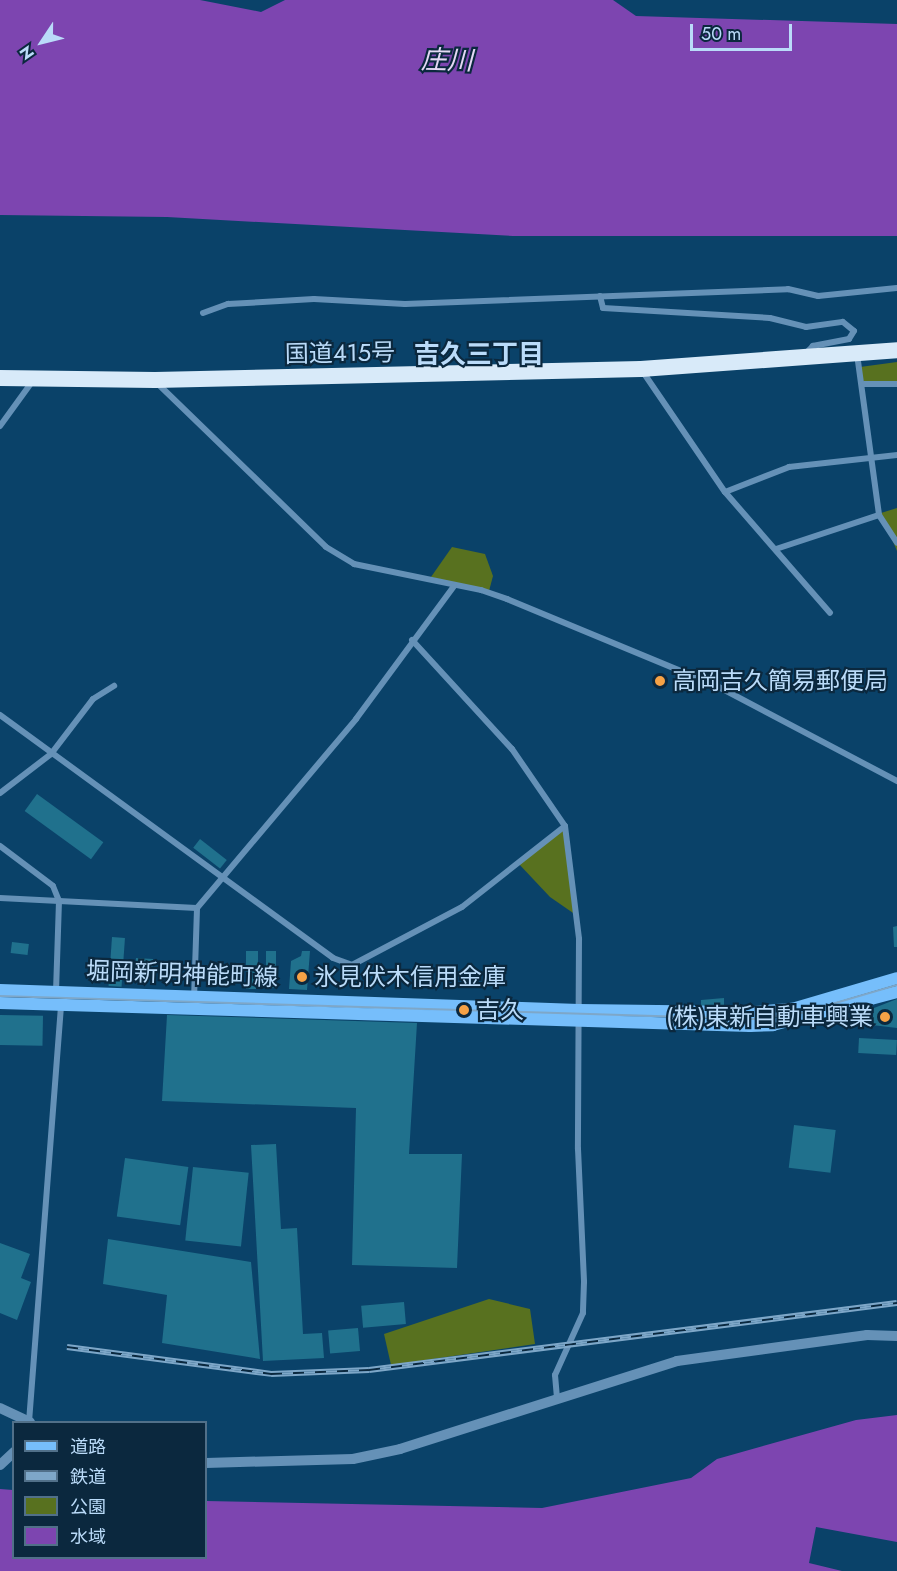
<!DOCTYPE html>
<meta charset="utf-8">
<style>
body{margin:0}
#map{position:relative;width:897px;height:1571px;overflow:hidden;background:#0a4269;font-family:Jost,"Noto Sans JP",sans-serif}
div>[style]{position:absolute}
.green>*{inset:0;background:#58711f}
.water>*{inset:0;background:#7d45b0}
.building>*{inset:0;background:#20718d;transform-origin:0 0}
.minor>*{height:6px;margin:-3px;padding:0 3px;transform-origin:3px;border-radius:3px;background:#6591b7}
.tertiary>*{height:10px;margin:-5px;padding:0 5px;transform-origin:5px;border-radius:5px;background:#6591b7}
.secondary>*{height:12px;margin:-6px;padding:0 6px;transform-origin:6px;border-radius:6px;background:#76befb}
.trunk>*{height:16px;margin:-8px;padding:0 8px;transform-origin:8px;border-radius:8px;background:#d8eaf9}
.tram>*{height:1.5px;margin:-0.75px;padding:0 0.75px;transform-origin:0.75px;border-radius:0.75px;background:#7ea7c8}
.rail>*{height:6px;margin-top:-3px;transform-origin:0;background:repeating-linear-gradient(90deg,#0b283e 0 11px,#7ea7c8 0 22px);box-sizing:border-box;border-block:2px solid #7ea7c8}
.dots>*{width:16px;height:16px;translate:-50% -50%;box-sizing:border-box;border:3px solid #0b283e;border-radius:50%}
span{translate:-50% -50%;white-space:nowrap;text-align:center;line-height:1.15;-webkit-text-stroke:4.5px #0b283e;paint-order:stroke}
.street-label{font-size:24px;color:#badbf9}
.poi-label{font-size:24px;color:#badbf9}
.left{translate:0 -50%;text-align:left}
.right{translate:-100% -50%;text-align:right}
.water-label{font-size:26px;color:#e5d9f5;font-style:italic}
.neighbourhood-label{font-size:26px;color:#badbf9;font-weight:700}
.legend{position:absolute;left:12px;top:1421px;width:195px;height:138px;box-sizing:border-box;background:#0b283e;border:2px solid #517089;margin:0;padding:8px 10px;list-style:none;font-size:18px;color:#badbf9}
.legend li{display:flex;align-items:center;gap:12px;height:30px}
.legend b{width:30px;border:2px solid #517089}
.north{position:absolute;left:12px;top:12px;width:60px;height:60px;-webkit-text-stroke:4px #0b283e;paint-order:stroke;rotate:235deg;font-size:16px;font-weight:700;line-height:24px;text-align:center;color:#badbf9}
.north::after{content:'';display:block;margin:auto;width:21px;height:27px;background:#badbf9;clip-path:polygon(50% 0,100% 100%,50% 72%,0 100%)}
.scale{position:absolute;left:690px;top:24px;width:102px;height:27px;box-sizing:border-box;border:3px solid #badbf9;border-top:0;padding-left:8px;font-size:18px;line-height:21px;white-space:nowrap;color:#badbf9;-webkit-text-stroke:4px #0b283e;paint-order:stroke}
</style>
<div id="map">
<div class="green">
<div style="clip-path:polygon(897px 362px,897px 383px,864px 384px,860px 367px)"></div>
<div style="clip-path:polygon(897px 508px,897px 551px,881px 513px)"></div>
<div style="clip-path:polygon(452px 547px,485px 554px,493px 576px,489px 591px,431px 577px)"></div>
<div style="clip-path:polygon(565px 826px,576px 915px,550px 897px,518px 863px)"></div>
<div style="clip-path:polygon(489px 1299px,530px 1309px,535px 1344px,391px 1365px,384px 1334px)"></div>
</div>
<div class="water">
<div style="clip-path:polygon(0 0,200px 0,261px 12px,285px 0,613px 0,636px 16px,897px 24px,897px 236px,513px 236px,167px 217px,0 215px)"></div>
<div style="clip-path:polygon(897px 1415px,897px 1542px,816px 1527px,809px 1563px,842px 1571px,0 1571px,0 1489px,13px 1490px,14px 1558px,206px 1558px,206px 1501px,542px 1508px,691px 1478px,717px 1459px,856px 1420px)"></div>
</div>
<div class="building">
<div style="left:37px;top:794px;width:82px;height:21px;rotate:36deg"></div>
<div style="left:200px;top:839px;width:34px;height:11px;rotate:38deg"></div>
<div style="clip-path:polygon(897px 926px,897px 947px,894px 947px,893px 927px)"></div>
<div style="left:112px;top:937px;width:13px;height:49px;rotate:4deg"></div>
<div style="left:12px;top:942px;width:17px;height:11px;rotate:7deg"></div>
<div style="left:246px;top:951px;width:12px;height:38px"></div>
<div style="left:266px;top:951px;width:10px;height:37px"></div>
<div style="clip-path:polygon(302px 951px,310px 951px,307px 990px,289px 989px,291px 961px,301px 956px)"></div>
<div style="left:136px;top:958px;width:17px;height:15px;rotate:3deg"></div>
<div style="clip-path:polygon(724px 998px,724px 1010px,701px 1009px,701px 1000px)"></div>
<div style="clip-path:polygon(897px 999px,897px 1028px,872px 1025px,874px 1008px)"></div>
<div style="left:0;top:1015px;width:43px;height:30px;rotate:1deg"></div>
<div style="clip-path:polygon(167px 1015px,417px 1023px,409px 1154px,462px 1154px,457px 1268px,352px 1265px,356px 1108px,162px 1101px)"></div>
<div style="left:859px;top:1038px;width:38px;height:15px;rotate:3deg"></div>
<div style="left:794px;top:1125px;width:42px;height:43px;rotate:7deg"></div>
<div style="clip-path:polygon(276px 1144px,281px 1229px,297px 1228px,303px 1334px,322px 1333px,324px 1358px,263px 1361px,251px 1145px)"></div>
<div style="left:125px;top:1158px;width:64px;height:59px;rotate:8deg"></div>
<div style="left:193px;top:1167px;width:56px;height:74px;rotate:6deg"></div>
<div style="clip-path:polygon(108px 1239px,251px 1262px,260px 1359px,162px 1343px,167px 1295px,103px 1284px)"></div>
<div style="clip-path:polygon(0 1243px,30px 1254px,21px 1278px,31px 1282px,17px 1320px,0 1313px)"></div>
<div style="left:404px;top:1302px;width:22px;height:43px;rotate:85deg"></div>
<div style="left:358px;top:1328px;width:23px;height:30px;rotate:85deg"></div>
</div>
<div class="minor">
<div style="left:600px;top:296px;width:12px;rotate:76deg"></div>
<div style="left:603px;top:308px;width:167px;rotate:3.4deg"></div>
<div style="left:770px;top:318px;width:37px;rotate:14deg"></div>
<div style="left:806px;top:327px;width:37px;rotate:-8deg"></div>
<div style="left:843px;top:322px;width:14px;rotate:39deg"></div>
<div style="left:854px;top:331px;width:9px;rotate:122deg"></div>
<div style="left:849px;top:339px;width:37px;rotate:169deg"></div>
<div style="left:813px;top:346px;width:10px;rotate:135deg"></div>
<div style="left:203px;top:313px;width:27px;rotate:-20deg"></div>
<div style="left:228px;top:304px;width:86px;rotate:-3.3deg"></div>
<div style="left:314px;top:299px;width:91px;rotate:3.1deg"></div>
<div style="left:405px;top:304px;width:383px;rotate:-2.2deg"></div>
<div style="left:788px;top:289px;width:31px;rotate:13deg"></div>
<div style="left:818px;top:296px;width:79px;rotate:-5.8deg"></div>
<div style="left:857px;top:354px;width:162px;rotate:82.2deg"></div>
<div style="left:879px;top:515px;width:33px;rotate:57deg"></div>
<div style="left:643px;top:372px;width:145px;rotate:55.7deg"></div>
<div style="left:725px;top:492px;width:160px;rotate:49deg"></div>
<div style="left:157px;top:383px;width:235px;rotate:44.1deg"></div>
<div style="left:326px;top:547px;width:33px;rotate:31deg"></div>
<div style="left:354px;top:564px;width:130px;rotate:11.6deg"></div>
<div style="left:481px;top:590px;width:28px;rotate:19deg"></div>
<div style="left:507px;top:599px;width:225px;rotate:22.5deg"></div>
<div style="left:715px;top:685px;width:206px;rotate:27.8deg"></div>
<div style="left:864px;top:384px;width:33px"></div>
<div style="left:0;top:426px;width:54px;rotate:-54deg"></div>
<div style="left:725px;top:492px;width:69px;rotate:-21.3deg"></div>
<div style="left:789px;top:467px;width:109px;rotate:-6.3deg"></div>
<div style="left:776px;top:549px;width:108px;rotate:-18.3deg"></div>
<div style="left:412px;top:640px;width:148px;rotate:47.5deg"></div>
<div style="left:512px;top:749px;width:93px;rotate:55.5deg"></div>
<div style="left:565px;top:826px;width:114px;rotate:82.9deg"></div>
<div style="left:579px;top:939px;width:210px;rotate:90.3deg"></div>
<div style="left:578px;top:1149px;width:133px;rotate:87.4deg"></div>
<div style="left:584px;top:1282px;width:31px;rotate:92deg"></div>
<div style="left:583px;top:1313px;width:68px;rotate:114.3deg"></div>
<div style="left:555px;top:1375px;width:25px;rotate:85deg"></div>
<div style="left:0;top:715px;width:412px;rotate:36.1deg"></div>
<div style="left:333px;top:958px;width:20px;rotate:20deg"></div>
<div style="left:352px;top:965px;width:124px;rotate:-27.8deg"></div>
<div style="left:462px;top:907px;width:131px;rotate:-38.2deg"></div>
<div style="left:0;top:793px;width:64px;rotate:-37.4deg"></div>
<div style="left:51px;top:754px;width:69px;rotate:-52.6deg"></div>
<div style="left:93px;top:699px;width:25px;rotate:-32deg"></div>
<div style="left:0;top:846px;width:66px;rotate:37deg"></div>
<div style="left:53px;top:886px;width:16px;rotate:68deg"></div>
<div style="left:59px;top:901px;width:91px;rotate:91.9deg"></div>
<div style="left:0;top:898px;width:197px;rotate:2.9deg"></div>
<div style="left:194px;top:999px;width:91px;rotate:-88.1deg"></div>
<div style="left:197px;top:908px;width:247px;rotate:-49.9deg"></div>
<div style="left:356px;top:719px;width:165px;rotate:-53.6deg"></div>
<div style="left:29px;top:1422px;width:419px;rotate:-85.6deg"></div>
</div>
<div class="tertiary">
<div style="left:0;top:1408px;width:33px;rotate:25deg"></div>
<div style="left:206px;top:1463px;width:147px;rotate:-1.6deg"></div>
<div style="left:353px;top:1459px;width:48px;rotate:-12deg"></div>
<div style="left:400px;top:1449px;width:291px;rotate:-17.6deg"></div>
<div style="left:677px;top:1361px;width:192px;rotate:-7.8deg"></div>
<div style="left:867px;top:1335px;width:30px;rotate:2deg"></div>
<div style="left:0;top:1465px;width:19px;rotate:-43deg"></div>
</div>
<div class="secondary">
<div style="left:0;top:990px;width:579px;rotate:1.98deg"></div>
<div style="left:579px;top:1010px;width:176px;rotate:0.7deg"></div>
<div style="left:755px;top:1012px;width:37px;rotate:-5deg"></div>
<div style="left:792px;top:1009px;width:109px;rotate:-16.4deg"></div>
<div style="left:0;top:1003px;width:750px;rotate:1.76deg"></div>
<div style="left:750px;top:1026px;width:23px;rotate:-2deg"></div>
<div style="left:773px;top:1025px;width:128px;rotate:-14.9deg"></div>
</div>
<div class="trunk">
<div style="left:0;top:378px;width:155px;rotate:0.7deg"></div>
<div style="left:155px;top:380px;width:486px;rotate:-1.3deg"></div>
<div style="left:641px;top:369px;width:257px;rotate:-4.2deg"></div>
</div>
<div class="tram">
<div style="left:0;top:996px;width:754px;rotate:1.75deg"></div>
<div style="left:754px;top:1019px;width:44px;rotate:-6.5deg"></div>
<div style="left:798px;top:1014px;width:103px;rotate:-16.3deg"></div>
</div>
<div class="rail">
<div style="left:67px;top:1347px;width:206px;rotate:7.5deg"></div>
<div style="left:271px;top:1374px;width:98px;rotate:-2.3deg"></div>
<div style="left:369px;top:1370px;width:532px;rotate:-7.23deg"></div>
</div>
<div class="dots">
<div style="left:660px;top:681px;background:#f6a246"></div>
<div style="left:302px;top:977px;background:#f6a246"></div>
<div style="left:464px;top:1010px;background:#f6a246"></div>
<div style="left:885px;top:1017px;background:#f6a246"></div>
</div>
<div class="street-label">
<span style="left:340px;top:353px;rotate:-1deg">国道415号</span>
<span style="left:182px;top:974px;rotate:2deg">堀岡新明神能町線</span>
</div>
<div class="poi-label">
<span class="left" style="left:672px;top:681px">高岡吉久簡易郵便局</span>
<span class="left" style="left:314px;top:977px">氷見伏木信用金庫</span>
<span class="left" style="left:476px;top:1010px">吉久</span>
<span class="right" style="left:873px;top:1017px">(株)東新自動車興業</span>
</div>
<div class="water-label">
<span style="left:447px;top:61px;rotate:1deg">庄川</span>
</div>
<div class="neighbourhood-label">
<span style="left:479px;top:355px">吉久三丁目</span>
</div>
<ul class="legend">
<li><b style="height:8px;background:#76befb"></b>道路</li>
<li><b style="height:8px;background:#7ea7c8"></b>鉄道</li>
<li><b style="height:16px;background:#58711f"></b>公園</li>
<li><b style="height:16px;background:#7d45b0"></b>水域</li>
</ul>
<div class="north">N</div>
<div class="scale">50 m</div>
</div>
